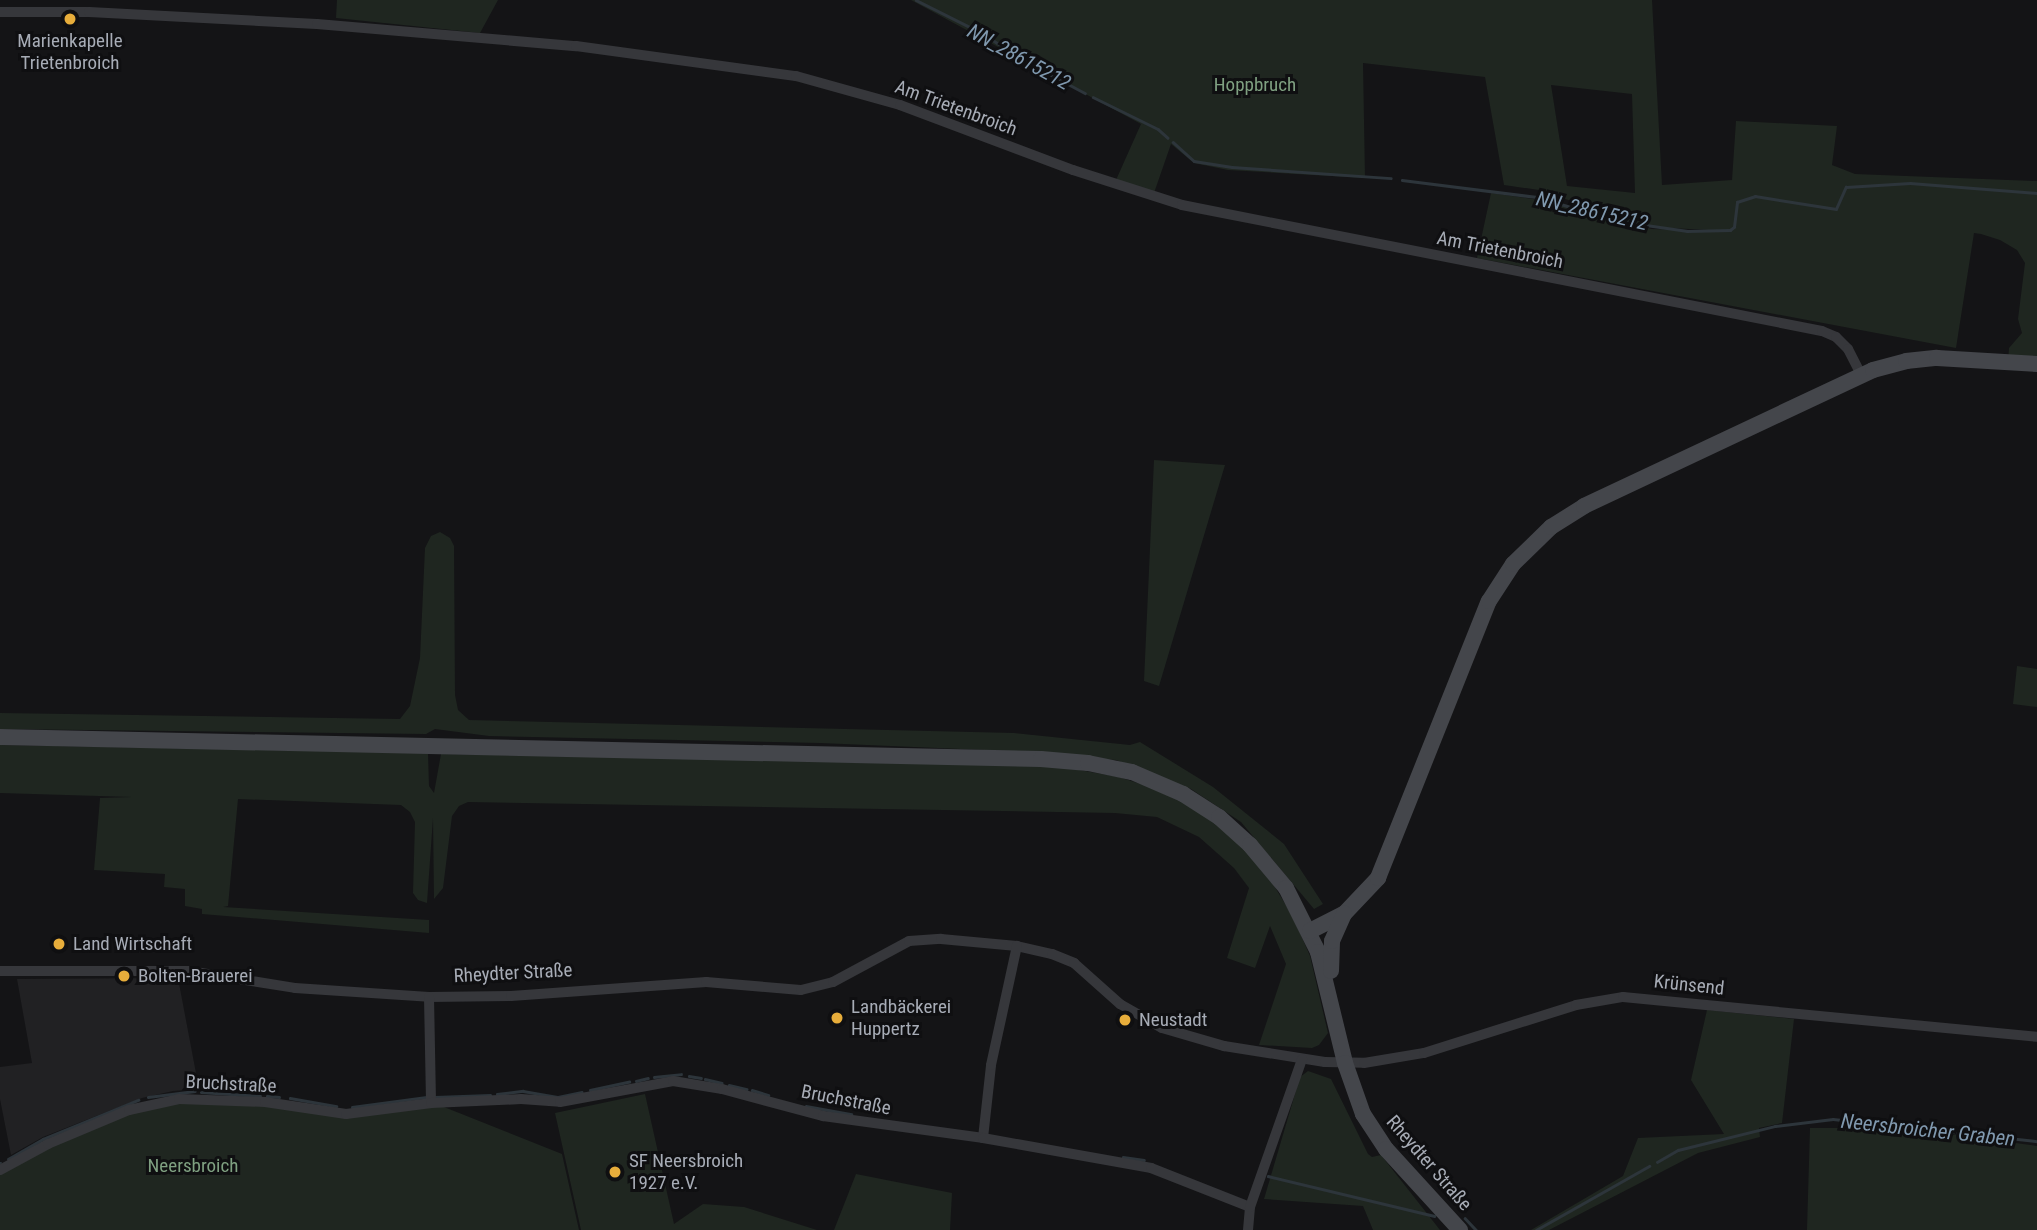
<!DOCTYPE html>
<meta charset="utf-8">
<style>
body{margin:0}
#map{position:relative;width:2037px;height:1230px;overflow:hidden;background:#141416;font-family:"Roboto Condensed",sans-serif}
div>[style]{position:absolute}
.built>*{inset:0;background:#212123}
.green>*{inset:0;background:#1f2620}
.stream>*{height:2.5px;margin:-1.25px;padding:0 1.25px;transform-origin:1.25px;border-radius:1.25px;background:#2d353b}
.street>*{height:10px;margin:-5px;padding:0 5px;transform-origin:5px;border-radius:5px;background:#36373b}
.secondary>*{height:16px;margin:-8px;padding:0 8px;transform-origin:8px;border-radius:8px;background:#44464b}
.dots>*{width:19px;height:19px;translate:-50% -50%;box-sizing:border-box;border:4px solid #0f0f11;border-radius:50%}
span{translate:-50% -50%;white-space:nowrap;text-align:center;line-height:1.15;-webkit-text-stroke:6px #0f0f11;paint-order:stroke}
.poi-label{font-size:19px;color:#a7acb6}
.left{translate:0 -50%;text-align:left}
.park-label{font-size:19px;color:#7fa081}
.street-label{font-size:19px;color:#a7acb6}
.water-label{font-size:21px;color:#8099af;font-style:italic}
</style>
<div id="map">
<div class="built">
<div style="clip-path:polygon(178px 978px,199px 1089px,173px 1091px,142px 1098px,43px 1137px,11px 1155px,0 1099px,0 1067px,32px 1063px,17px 979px)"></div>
</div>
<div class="green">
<div style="clip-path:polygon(337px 0,498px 0,480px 33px,336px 18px)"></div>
<div style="clip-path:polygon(evenodd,911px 0,1652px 0,1662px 185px,1732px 180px,1736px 121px,1837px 126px,1832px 165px,1855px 174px,2037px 181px,2037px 364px,2008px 362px,2009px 348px,2022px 333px,2018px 319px,2025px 263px,2017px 250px,2000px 240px,1981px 234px,1974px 233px,1956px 348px,1477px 258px,1491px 193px,1533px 199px,1600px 215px,1589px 207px,1539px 190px,1504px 185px,1485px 77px,1363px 63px,1365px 178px,1228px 170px,1194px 163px,1171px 144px,1154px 193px,1116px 180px,1141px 124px,911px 0,1551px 85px,1632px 94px,1635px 193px,1567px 186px,1551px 85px,911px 0,1623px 222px,1651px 227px,1728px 231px,1652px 229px,1623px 222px)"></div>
<div style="clip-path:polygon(1154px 460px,1225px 465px,1159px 686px,1144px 681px)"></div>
<div style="clip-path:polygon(440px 532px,450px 538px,454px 546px,455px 695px,458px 710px,469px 720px,1014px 733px,1130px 745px,1140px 742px,1213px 787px,1284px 844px,1323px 904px,1314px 909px,1241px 822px,1191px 789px,1116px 760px,1008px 751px,820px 743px,489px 736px,435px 729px,426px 734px,0 729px,0 713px,400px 719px,410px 706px,420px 658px,425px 548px,431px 536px)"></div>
<div style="clip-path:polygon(2017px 666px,2037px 669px,2037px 707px,2013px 704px)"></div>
<div style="clip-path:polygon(0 745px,428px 753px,429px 786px,434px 793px,441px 754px,1051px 765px,1119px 777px,1162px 791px,1199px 810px,1245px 849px,1267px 874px,1293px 917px,1310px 956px,1328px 1033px,1319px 1045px,1312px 1048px,1259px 1045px,1286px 964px,1270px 926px,1255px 968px,1227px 958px,1249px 888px,1234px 868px,1199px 837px,1157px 817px,1115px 813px,468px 802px,459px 806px,452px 816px,443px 888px,434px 899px,433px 818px,427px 903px,418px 900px,413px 893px,415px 822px,410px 812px,401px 805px,238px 799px,228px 906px,223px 907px,429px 920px,429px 933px,202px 914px,202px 909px,185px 906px,185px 889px,164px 887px,165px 874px,94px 870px,100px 798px,132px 797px,0 793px)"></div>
<div style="clip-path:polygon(1707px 1010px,1794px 1019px,1782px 1123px,1759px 1128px,1760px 1137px,1698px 1153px,1549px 1230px,1531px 1230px,1623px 1176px,1638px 1138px,1724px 1134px,1691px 1080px)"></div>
<div style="clip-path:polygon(1308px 1071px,1331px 1079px,1368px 1154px,1372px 1157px,1381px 1155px,1440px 1230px,1373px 1230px,1363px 1206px,1264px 1199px,1300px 1077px)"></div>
<div style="clip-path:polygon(645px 1094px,674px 1224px,703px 1204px,744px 1207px,817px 1230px,581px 1230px,555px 1113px)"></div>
<div style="clip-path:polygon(186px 1100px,267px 1105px,343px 1116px,439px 1105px,562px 1154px,579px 1230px,0 1230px,0 1173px,47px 1147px,146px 1107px)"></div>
<div style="clip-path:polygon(1810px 1128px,1904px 1128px,2037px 1146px,2037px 1230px,1807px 1230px)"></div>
<div style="clip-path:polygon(856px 1174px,952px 1193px,950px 1230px,834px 1230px)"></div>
</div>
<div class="stream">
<div style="left:916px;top:0;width:74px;rotate:26.6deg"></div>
<div style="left:982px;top:33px;width:51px;rotate:33.1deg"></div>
<div style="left:1025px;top:61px;width:68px;rotate:28.1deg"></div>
<div style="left:1093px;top:97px;width:72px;rotate:26.2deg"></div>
<div style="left:1158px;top:129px;width:13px;rotate:42deg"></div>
<div style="left:1173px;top:142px;width:28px;rotate:42deg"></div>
<div style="left:1194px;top:161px;width:38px;rotate:9deg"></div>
<div style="left:1232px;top:167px;width:159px;rotate:4deg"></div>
<div style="left:1402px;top:180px;width:136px;rotate:7.2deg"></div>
<div style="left:1537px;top:197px;width:84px;rotate:16.5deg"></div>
<div style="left:1618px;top:221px;width:70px;rotate:8.2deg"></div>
<div style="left:1687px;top:231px;width:43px;rotate:-1.3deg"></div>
<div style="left:1730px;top:230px;width:5px;rotate:-37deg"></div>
<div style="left:1734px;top:227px;width:25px;rotate:-83deg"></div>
<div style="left:1737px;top:202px;width:19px;rotate:-18deg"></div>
<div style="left:1755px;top:196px;width:82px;rotate:9.1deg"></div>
<div style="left:1836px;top:209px;width:24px;rotate:-66deg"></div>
<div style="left:1846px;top:187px;width:64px;rotate:-3.6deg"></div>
<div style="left:1910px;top:183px;width:127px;rotate:4.5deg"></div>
<div style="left:689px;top:1076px;width:12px;rotate:9deg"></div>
<div style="left:654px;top:1077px;width:27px;rotate:-6deg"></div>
<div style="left:705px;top:1079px;width:17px;rotate:13deg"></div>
<div style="left:636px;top:1081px;width:12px;rotate:-14deg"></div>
<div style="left:729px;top:1085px;width:18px;rotate:13deg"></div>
<div style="left:590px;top:1090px;width:40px;rotate:-12deg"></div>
<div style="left:752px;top:1090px;width:17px;rotate:17deg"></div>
<div style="left:201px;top:1092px;width:59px;rotate:3.9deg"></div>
<div style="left:497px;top:1094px;width:26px;rotate:-7deg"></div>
<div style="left:523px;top:1091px;width:36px;rotate:10deg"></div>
<div style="left:558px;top:1097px;width:24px;rotate:-12deg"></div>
<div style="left:267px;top:1096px;width:12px;rotate:5deg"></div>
<div style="left:148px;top:1097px;width:47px;rotate:-7.3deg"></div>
<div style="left:435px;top:1097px;width:55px;rotate:-2.1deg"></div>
<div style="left:290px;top:1098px;width:47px;rotate:9.9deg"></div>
<div style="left:806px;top:1106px;width:46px;rotate:10.1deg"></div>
<div style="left:352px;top:1107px;width:75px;rotate:-7.7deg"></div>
<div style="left:1123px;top:1157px;width:21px;rotate:8deg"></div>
<div style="left:8px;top:1159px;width:40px;rotate:-29.7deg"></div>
<div style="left:43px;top:1139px;width:103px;rotate:-22.3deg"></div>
<div style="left:1657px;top:1162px;width:24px;rotate:-30deg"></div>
<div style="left:1678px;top:1150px;width:100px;rotate:-13.9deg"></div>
<div style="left:1775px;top:1126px;width:58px;rotate:-6.9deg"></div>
<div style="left:1833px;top:1119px;width:205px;rotate:6.2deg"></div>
<div style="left:0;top:1163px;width:1px"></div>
<div style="left:1268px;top:1176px;width:171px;rotate:13.5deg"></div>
<div style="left:1465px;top:1218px;width:16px;rotate:47deg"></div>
<div style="left:1536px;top:1230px;width:130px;rotate:-29.5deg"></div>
</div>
<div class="street">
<div style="left:0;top:12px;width:89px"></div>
<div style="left:89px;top:12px;width:228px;rotate:3deg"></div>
<div style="left:317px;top:24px;width:260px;rotate:4.9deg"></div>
<div style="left:576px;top:46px;width:222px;rotate:7.8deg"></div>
<div style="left:796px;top:76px;width:108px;rotate:15.6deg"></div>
<div style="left:900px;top:105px;width:185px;rotate:20.6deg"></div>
<div style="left:1073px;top:170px;width:114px;rotate:17.8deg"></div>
<div style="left:1182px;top:205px;width:652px;rotate:11.14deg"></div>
<div style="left:1822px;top:331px;width:15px;rotate:23deg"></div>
<div style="left:1836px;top:337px;width:17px;rotate:45deg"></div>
<div style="left:1848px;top:349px;width:29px;rotate:63deg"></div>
<div style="left:0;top:971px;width:189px"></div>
<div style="left:189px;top:971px;width:107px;rotate:9.1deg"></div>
<div style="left:295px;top:988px;width:134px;rotate:3.8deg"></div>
<div style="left:429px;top:997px;width:82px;rotate:-0.7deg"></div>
<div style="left:511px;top:996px;width:196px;rotate:-4.1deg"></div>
<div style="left:706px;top:982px;width:95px;rotate:4.8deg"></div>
<div style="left:801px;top:990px;width:33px;rotate:-14deg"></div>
<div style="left:833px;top:982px;width:86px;rotate:-28.3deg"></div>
<div style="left:909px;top:941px;width:32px;rotate:-4deg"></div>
<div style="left:941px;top:939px;width:76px;rotate:5.3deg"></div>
<div style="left:1017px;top:946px;width:36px;rotate:13deg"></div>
<div style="left:1052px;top:954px;width:24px;rotate:22deg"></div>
<div style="left:1074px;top:963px;width:62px;rotate:41.7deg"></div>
<div style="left:1120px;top:1004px;width:48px;rotate:29.7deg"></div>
<div style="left:1162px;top:1028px;width:65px;rotate:16.2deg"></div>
<div style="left:1224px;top:1046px;width:102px;rotate:9deg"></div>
<div style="left:1325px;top:1062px;width:39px;rotate:1deg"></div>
<div style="left:1364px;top:1063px;width:61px;rotate:-9.5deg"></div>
<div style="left:1424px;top:1053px;width:159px;rotate:-17.5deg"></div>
<div style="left:1576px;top:1005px;width:48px;rotate:-9.7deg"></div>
<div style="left:1623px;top:997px;width:416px;rotate:5.5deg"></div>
<div style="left:429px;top:997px;width:106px;rotate:88.9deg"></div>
<div style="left:983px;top:1138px;width:73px;rotate:-83.7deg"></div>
<div style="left:991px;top:1065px;width:122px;rotate:-77.7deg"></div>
<div style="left:0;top:1170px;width:55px;rotate:-28.4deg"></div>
<div style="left:48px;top:1144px;width:88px;rotate:-22.8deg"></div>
<div style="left:129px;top:1110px;width:51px;rotate:-12.4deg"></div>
<div style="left:179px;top:1099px;width:86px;rotate:2deg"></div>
<div style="left:265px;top:1102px;width:82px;rotate:8.4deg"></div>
<div style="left:346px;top:1114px;width:86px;rotate:-7.4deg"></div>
<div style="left:431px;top:1103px;width:90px;rotate:-2.5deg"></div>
<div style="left:521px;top:1099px;width:39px;rotate:4deg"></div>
<div style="left:560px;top:1102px;width:115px;rotate:-10.5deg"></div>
<div style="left:673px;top:1081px;width:50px;rotate:9.3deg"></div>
<div style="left:722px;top:1089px;width:105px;rotate:15deg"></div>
<div style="left:823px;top:1116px;width:162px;rotate:7.8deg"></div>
<div style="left:983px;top:1138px;width:171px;rotate:10.1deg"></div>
<div style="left:1151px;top:1168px;width:106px;rotate:21.5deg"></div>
<div style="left:1248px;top:1230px;width:23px;rotate:-85deg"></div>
<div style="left:1250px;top:1207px;width:157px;rotate:-70.6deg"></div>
</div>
<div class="secondary">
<div style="left:0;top:737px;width:1041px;rotate:1.21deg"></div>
<div style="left:1041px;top:759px;width:47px;rotate:4.9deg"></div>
<div style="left:1088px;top:763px;width:45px;rotate:11.6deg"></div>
<div style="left:1132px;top:772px;width:56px;rotate:23.3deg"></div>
<div style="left:1183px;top:794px;width:43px;rotate:32.6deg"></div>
<div style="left:1219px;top:817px;width:42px;rotate:42.1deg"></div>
<div style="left:1250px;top:845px;width:56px;rotate:50.1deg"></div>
<div style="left:1286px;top:888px;width:72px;rotate:63.4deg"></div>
<div style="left:1318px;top:952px;width:114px;rotate:76.3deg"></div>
<div style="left:1345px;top:1063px;width:54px;rotate:70.6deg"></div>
<div style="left:1363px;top:1114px;width:42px;rotate:56.7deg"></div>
<div style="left:1386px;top:1149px;width:110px;rotate:47.6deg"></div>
<div style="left:1310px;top:931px;width:38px;rotate:-27deg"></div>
<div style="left:1344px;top:914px;width:50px;rotate:-46.6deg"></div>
<div style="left:1378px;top:878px;width:298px;rotate:-68.2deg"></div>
<div style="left:1489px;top:601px;width:44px;rotate:-57deg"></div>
<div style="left:1513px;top:564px;width:53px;rotate:-44.2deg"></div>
<div style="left:1551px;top:527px;width:39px;rotate:-32deg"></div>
<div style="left:1584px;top:506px;width:319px;rotate:-25.2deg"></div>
<div style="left:1873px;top:370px;width:34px;rotate:-15deg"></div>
<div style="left:1906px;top:361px;width:31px;rotate:-6deg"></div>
<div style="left:1937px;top:358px;width:100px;rotate:3.4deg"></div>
<div style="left:1331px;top:971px;width:30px;rotate:-88deg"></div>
<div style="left:1332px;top:941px;width:30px;rotate:-66deg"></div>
</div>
<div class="dots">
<div style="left:70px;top:19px;background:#e7ad3b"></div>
<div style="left:59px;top:944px;background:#e7ad3b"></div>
<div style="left:124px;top:976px;background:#e7ad3b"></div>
<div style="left:837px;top:1018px;background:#e7ad3b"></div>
<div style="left:1125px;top:1020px;background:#e7ad3b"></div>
<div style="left:615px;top:1172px;background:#e7ad3b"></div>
</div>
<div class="poi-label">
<span style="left:70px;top:52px">Marienkapelle<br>Trietenbroich</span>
<span class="left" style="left:73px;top:944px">Land Wirtschaft</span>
<span class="left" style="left:138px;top:976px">Bolten-Brauerei</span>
<span class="left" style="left:851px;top:1018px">Landbäckerei<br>Huppertz</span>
<span class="left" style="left:1139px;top:1020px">Neustadt</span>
<span class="left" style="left:629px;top:1172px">SF Neersbroich<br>1927 e.V.</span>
</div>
<div class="park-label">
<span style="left:1255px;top:85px">Hoppbruch</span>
<span style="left:193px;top:1166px">Neersbroich</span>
</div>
<div class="street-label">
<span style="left:956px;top:108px;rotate:20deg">Am Trietenbroich</span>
<span style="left:1500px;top:250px;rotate:11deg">Am Trietenbroich</span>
<span style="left:513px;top:973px;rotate:-3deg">Rheydter Straße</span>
<span style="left:1689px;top:985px;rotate:6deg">Krünsend</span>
<span style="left:231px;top:1084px;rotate:3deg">Bruchstraße</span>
<span style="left:846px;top:1100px;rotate:11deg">Bruchstraße</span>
<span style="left:1429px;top:1163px;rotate:49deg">Rheydter Straße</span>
</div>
<div class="water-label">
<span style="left:1019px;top:57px;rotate:29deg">NN_28615212</span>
<span style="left:1592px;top:211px;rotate:13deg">NN_28615212</span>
<span style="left:1928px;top:1130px;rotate:6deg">Neersbroicher Graben</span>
</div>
</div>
